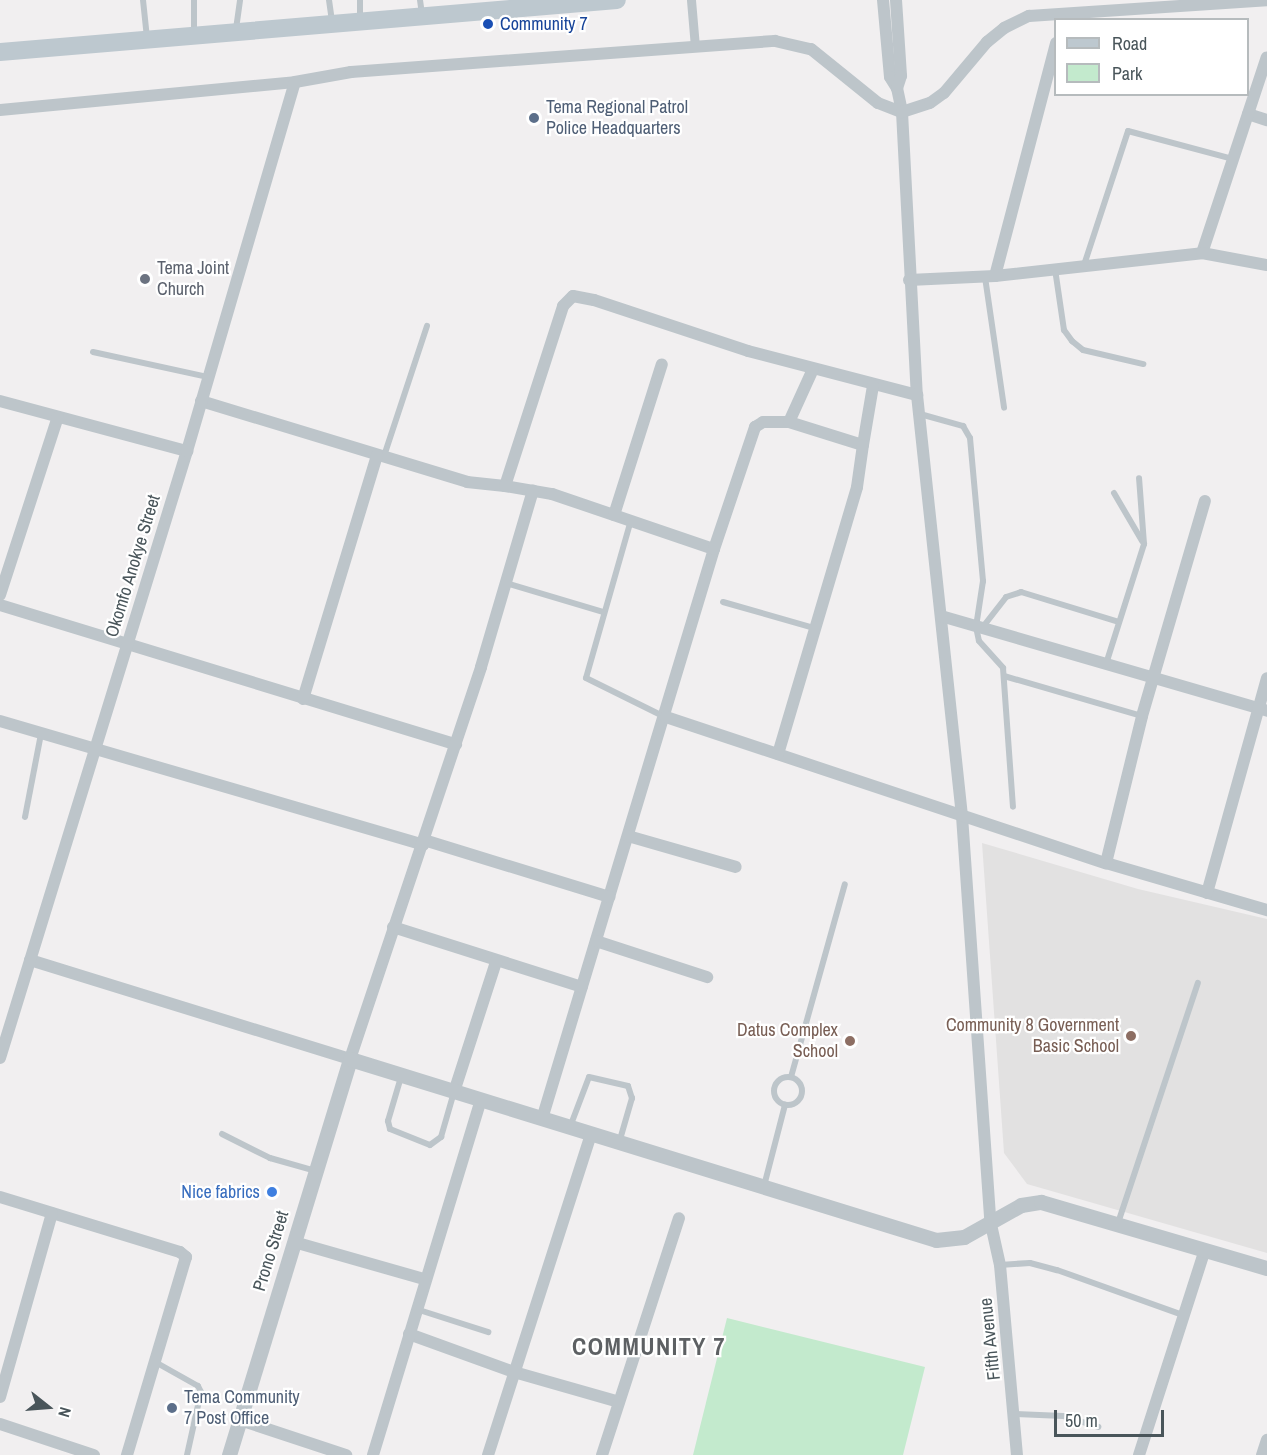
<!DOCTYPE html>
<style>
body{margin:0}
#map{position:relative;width:1267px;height:1455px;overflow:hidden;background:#f1eff0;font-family:"Archivo Narrow",sans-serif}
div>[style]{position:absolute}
.education>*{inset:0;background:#e2e1e1}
.green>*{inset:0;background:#c3eacd}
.service>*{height:6px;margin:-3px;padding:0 3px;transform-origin:3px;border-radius:3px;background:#bdc5ca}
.service>.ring{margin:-3px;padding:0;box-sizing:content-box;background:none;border:6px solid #bdc5ca;border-radius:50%}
.pedestrian>*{height:9px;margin:-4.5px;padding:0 4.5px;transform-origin:4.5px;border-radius:4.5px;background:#bdc5ca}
.minor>*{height:12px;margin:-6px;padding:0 6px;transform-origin:6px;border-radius:6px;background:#bdc5ca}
.tertiary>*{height:15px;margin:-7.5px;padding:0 7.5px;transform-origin:7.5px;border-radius:7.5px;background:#bdc5ca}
.secondary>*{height:18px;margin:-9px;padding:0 9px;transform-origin:9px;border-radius:9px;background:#bdc8cf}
.dots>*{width:16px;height:16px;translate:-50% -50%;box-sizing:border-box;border:3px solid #fff;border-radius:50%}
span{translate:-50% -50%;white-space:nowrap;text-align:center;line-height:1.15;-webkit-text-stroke:4.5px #fff;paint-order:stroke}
.transit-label{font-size:18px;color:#164399}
.left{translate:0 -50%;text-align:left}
.service-label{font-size:18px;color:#4e5e75}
.worship-label{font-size:18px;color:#5b616d}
.street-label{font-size:18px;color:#49555a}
.education-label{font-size:18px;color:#785e54}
.right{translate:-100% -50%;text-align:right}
.shop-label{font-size:18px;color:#366cbe}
.district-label{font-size:24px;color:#5d6063;font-weight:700;letter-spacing:1.5px}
.legend{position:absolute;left:1054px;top:18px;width:195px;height:78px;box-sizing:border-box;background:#fff;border:2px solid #b6bbbd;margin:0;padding:8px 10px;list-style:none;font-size:18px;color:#49555a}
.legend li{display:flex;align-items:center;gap:12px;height:30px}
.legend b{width:30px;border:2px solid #b6bbbd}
.north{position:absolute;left:18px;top:1377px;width:60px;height:60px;-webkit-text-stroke:4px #fff;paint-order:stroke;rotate:107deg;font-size:16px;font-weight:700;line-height:24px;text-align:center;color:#49555a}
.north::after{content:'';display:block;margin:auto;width:21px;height:27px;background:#49555a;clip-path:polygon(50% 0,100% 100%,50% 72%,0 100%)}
.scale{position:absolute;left:1054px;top:1410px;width:110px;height:27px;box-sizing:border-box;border:3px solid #49555a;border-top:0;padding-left:8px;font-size:18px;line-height:21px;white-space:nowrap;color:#49555a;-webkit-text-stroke:4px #fff;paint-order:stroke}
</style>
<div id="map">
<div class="education">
<div style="clip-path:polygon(982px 843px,1138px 889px,1267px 919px,1267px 1253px,1027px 1184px,1004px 1153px)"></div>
</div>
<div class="green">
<div style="clip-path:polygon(727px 1318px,925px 1367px,903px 1455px,693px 1455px)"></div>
</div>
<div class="service">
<div style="left:143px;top:0;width:38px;rotate:84deg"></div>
<div style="left:194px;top:0;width:34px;rotate:90deg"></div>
<div style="left:329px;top:0;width:22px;rotate:82deg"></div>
<div style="left:420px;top:0;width:14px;rotate:82deg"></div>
<div style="left:360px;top:20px;width:20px;rotate:-90deg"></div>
<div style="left:236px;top:29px;width:29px;rotate:-82deg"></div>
<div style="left:1084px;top:265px;width:141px;rotate:-71.8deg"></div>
<div style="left:1128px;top:131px;width:109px;rotate:14.9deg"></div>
<div style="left:1055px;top:269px;width:62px;rotate:81.6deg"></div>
<div style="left:1064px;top:330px;width:14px;rotate:54deg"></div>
<div style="left:1072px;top:341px;width:14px;rotate:39deg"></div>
<div style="left:1083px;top:350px;width:62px;rotate:13.1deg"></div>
<div style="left:985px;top:277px;width:132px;rotate:81.7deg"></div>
<div style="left:93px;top:352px;width:118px;rotate:12.3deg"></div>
<div style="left:920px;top:414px;width:45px;rotate:15.6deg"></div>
<div style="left:963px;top:426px;width:14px;rotate:60deg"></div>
<div style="left:970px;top:438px;width:144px;rotate:84.8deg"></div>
<div style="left:983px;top:581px;width:47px;rotate:98.7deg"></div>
<div style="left:976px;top:627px;width:14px;rotate:78deg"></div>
<div style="left:979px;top:641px;width:36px;rotate:48deg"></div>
<div style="left:1003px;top:668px;width:139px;rotate:85.9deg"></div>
<div style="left:384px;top:456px;width:137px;rotate:-71.7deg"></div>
<div style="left:1114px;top:493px;width:56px;rotate:59.7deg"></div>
<div style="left:631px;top:520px;width:164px;rotate:105.9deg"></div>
<div style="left:586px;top:678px;width:88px;rotate:26.3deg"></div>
<div style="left:506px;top:583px;width:101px;rotate:16.6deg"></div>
<div style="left:723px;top:602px;width:95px;rotate:15.9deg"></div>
<div style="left:982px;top:628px;width:39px;rotate:-52deg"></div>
<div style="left:1006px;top:597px;width:16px;rotate:-18deg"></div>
<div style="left:1021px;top:592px;width:102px;rotate:17deg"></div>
<div style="left:1106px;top:664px;width:126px;rotate:-72.4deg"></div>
<div style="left:1144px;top:544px;width:66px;rotate:-94.3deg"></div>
<div style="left:1004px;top:676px;width:144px;rotate:16.2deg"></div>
<div style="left:25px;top:817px;width:85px;rotate:-79.1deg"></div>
<div class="ring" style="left:774px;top:1077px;width:22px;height:22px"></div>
<div style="left:401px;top:1077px;width:46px;rotate:106.5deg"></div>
<div style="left:388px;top:1121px;width:8px;rotate:76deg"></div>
<div style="left:390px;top:1129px;width:43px;rotate:21.8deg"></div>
<div style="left:430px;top:1145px;width:14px;rotate:-36deg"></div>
<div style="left:441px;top:1137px;width:47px;rotate:-73.9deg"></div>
<div style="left:791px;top:1077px;width:200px;rotate:-74.4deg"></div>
<div style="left:570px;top:1127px;width:53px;rotate:-69.2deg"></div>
<div style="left:589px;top:1077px;width:40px;rotate:13deg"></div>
<div style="left:628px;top:1086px;width:13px;rotate:72deg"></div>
<div style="left:632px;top:1098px;width:47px;rotate:106.1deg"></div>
<div style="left:222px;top:1134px;width:54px;rotate:26.6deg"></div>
<div style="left:270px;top:1158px;width:48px;rotate:15.8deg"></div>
<div style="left:764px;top:1186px;width:84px;rotate:-75.5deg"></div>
<div style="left:1118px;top:1223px;width:253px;rotate:-71.6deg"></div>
<div style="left:1000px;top:1265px;width:30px;rotate:-4deg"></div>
<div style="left:1030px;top:1263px;width:28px;rotate:15deg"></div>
<div style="left:1057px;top:1270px;width:134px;rotate:19.7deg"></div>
<div style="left:416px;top:1309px;width:76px;rotate:17.7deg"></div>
<div style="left:157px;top:1363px;width:47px;rotate:29.3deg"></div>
<div style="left:198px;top:1386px;width:7px;rotate:63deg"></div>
<div style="left:201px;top:1392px;width:65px;rotate:102.5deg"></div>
<div style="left:1015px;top:1414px;width:48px;rotate:2.4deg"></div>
<div style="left:1063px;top:1416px;width:37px;rotate:17deg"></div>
</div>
<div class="pedestrian">
<div style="left:691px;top:0;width:47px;rotate:85.1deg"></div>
</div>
<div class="minor">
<div style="left:883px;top:0;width:77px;rotate:84.8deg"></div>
<div style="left:890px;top:77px;width:13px;rotate:58deg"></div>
<div style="left:897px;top:88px;width:25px;rotate:78deg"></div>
<div style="left:902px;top:112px;width:283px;rotate:87deg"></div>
<div style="left:917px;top:395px;width:423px;rotate:83.9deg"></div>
<div style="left:962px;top:816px;width:405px;rotate:86deg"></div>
<div style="left:990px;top:1220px;width:46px;rotate:77.5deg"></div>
<div style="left:1000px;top:1265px;width:191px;rotate:84.9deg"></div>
<div style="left:896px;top:0;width:76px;rotate:86.2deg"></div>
<div style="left:901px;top:76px;width:13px;rotate:108deg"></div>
<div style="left:0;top:110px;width:296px;rotate:-5.4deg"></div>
<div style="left:295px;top:82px;width:57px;rotate:-10.1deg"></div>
<div style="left:351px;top:72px;width:425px;rotate:-4.2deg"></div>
<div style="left:775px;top:41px;width:37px;rotate:13deg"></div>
<div style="left:811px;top:49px;width:86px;rotate:38.9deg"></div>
<div style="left:878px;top:103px;width:26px;rotate:21deg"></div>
<div style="left:902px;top:112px;width:29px;rotate:-18deg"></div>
<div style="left:930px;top:103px;width:17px;rotate:-36deg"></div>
<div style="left:944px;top:93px;width:67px;rotate:-49.9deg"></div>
<div style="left:987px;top:42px;width:22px;rotate:-39deg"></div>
<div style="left:1004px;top:28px;width:28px;rotate:-26deg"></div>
<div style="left:1029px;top:16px;width:239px;rotate:-3.8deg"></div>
<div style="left:1248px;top:114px;width:20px;rotate:18deg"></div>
<div style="left:1202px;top:253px;width:206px;rotate:-71.7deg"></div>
<div style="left:995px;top:276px;width:241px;rotate:-75.3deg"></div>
<div style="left:909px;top:280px;width:86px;rotate:-2.7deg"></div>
<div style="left:995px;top:276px;width:208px;rotate:-6.3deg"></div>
<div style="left:1202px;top:253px;width:66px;rotate:10.5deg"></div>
<div style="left:0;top:401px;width:194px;rotate:15deg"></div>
<div style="left:201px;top:401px;width:278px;rotate:16.9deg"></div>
<div style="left:467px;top:482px;width:38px;rotate:6deg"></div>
<div style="left:505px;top:486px;width:189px;rotate:-72.1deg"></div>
<div style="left:563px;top:306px;width:14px;rotate:-45deg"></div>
<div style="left:573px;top:296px;width:21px;rotate:11deg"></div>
<div style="left:594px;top:300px;width:162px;rotate:18.3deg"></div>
<div style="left:748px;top:351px;width:175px;rotate:14.6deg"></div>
<div style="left:789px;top:422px;width:58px;rotate:-65.6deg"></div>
<div style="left:505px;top:486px;width:48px;rotate:9.7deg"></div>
<div style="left:552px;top:494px;width:171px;rotate:18.8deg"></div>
<div style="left:714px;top:549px;width:595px;rotate:106.79deg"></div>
<div style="left:614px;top:515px;width:158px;rotate:-72.4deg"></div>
<div style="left:714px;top:549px;width:129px;rotate:-71.4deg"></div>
<div style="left:755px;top:427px;width:9px;rotate:-32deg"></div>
<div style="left:763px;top:422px;width:26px"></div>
<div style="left:789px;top:422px;width:77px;rotate:17.3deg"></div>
<div style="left:863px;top:445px;width:60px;rotate:-80.4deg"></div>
<div style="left:0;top:595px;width:187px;rotate:-72deg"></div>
<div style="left:0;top:605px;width:477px;rotate:17deg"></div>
<div style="left:941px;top:616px;width:340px;rotate:16.2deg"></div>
<div style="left:303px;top:699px;width:255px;rotate:-73.1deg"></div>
<div style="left:666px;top:717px;width:464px;rotate:18.4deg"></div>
<div style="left:1106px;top:863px;width:168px;rotate:16.3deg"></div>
<div style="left:0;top:721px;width:441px;rotate:16.3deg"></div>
<div style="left:778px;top:754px;width:278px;rotate:-73.5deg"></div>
<div style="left:857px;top:487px;width:42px;rotate:-81.9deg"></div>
<div style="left:628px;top:836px;width:112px;rotate:16deg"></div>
<div style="left:424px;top:840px;width:194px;rotate:17.1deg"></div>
<div style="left:1106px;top:863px;width:151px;rotate:-76.2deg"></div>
<div style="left:1142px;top:716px;width:224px;rotate:-73.7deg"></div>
<div style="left:1207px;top:893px;width:223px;rotate:-74.4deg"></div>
<div style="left:393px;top:927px;width:198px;rotate:17.6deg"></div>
<div style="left:596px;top:941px;width:117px;rotate:18deg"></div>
<div style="left:30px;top:960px;width:335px;rotate:17.2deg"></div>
<div style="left:350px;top:1059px;width:413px;rotate:-71.5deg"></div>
<div style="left:481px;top:667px;width:184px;rotate:-73.6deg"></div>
<div style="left:0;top:1058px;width:635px;rotate:-72.88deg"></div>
<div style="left:187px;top:451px;width:384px;rotate:-73.7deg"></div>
<div style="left:454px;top:1092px;width:137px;rotate:-72.1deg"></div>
<div style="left:0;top:1197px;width:188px;rotate:17deg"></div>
<div style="left:180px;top:1252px;width:8px;rotate:40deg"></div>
<div style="left:186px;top:1257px;width:207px;rotate:106.6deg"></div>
<div style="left:294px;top:1242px;width:135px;rotate:15.9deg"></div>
<div style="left:409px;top:1334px;width:112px;rotate:19.9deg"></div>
<div style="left:514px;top:1372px;width:109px;rotate:15.9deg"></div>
<div style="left:0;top:1397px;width:191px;rotate:-74.2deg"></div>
<div style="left:240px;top:1420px;width:112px;rotate:18.3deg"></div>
<div style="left:0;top:1424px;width:99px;rotate:18.3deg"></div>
<div style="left:373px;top:1455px;width:371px;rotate:-73.1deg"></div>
<div style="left:488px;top:1455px;width:336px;rotate:-72.2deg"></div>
<div style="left:602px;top:1455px;width:249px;rotate:-72deg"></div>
<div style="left:1139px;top:1455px;width:215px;rotate:-72.2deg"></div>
<div style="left:1262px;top:1455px;width:16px;rotate:-72deg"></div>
</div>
<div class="tertiary">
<div style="left:229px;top:1455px;width:414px;rotate:-73deg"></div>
<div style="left:350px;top:1059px;width:613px;rotate:17.16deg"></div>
<div style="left:936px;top:1240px;width:28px;rotate:-6deg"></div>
<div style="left:964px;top:1237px;width:65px;rotate:-29.3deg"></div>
<div style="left:1021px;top:1205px;width:20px;rotate:-9deg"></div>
<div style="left:1041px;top:1202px;width:235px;rotate:16.3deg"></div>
</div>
<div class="secondary">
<div style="left:0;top:52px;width:619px;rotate:-4.82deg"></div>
</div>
<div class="dots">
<div style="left:488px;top:24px;background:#1a4fb4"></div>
<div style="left:534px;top:118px;background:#5c6f8a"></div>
<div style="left:145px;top:279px;background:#6b7280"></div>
<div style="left:1131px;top:1036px;background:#8d6e63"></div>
<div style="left:850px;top:1041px;background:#8d6e63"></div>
<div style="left:272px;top:1192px;background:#3f7fe0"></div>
<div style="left:172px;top:1408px;background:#5c6f8a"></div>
</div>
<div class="transit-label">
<span class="left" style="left:500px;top:24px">Community 7</span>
</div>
<div class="service-label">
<span class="left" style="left:546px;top:118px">Tema Regional Patrol<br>Police Headquarters</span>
<span class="left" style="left:184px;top:1408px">Tema Community<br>7 Post Office</span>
</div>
<div class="worship-label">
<span class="left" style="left:157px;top:279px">Tema Joint<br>Church</span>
</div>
<div class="street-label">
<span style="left:133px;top:566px;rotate:-73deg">Okomfo Anokye Street</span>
<span style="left:271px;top:1251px;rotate:-73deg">Prono Street</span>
<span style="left:990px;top:1339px;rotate:-96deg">Fifth Avenue</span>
</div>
<div class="education-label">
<span class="right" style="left:1119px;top:1036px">Community 8 Government<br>Basic School</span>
<span class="right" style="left:838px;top:1041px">Datus Complex<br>School</span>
</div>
<div class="shop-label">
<span class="right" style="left:260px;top:1192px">Nice fabrics</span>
</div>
<div class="district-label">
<span style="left:649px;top:1347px">COMMUNITY 7</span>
</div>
<ul class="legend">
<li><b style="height:8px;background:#bdc8cf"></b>Road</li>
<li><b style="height:16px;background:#c3eacd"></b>Park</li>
</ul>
<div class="north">N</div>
<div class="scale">50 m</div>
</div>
